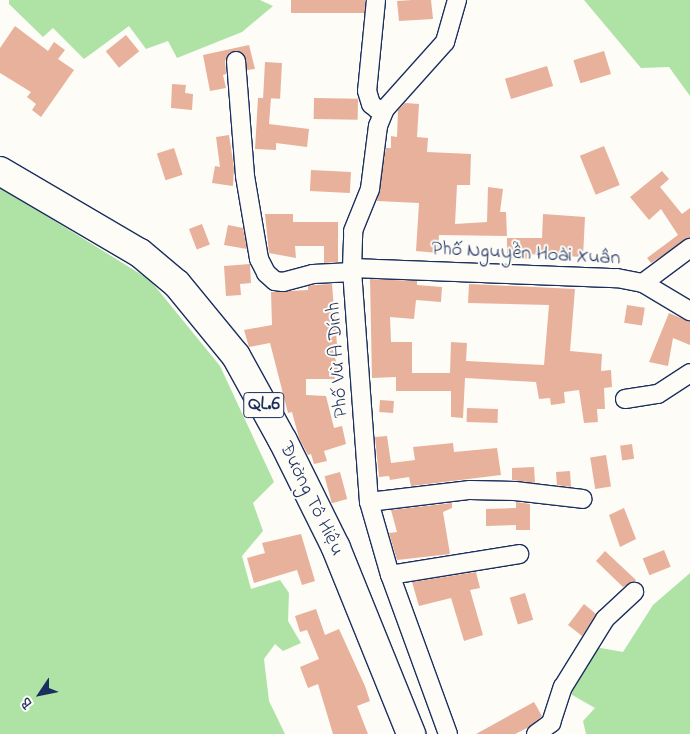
<!DOCTYPE html>
<meta charset="utf-8">
<style>
body{margin:0}
#map{position:relative;width:690px;height:734px;overflow:hidden;background:#fdfcf7;font-family:"Indie Flower",sans-serif}
div>[style]{position:absolute}
.green>*{inset:0;background:#aee3a5}
.building>*{inset:0;background:#e7b19c;transform-origin:0 0}
.roads{filter:drop-shadow(1px 0 #1b2f5e) drop-shadow(-1px 0 #1b2f5e) drop-shadow(0 1px #1b2f5e) drop-shadow(0 -1px #1b2f5e)}
.street>*{height:18px;margin:-9px;padding:0 9px;transform-origin:9px;border-radius:9px;background:#fdfcf7}
.highway>*{height:28px;margin:-14px;padding:0 14px;transform-origin:14px;border-radius:14px;background:#fdfcf7}
span{translate:-50% -50%;white-space:nowrap;text-align:center;line-height:1.15;-webkit-text-stroke:4px #fdfcf7;paint-order:stroke}
.shield-label span{padding:1px 4px;background:#fdfcf7;border:1px solid;border-radius:4px;-webkit-text-stroke-width:0}
.shield-label{font-size:19px;color:#1b2f5e;font-weight:700}
.street-label{font-size:20px;color:#1b2f5e}
.north{position:absolute;left:15px;top:669px;width:50px;height:50px;-webkit-text-stroke:4px #fdfcf7;paint-order:stroke;rotate:236deg;font-size:14px;font-weight:700;line-height:20px;text-align:center;color:#1b2f5e}
.north::after{content:'';display:block;margin:auto;width:18px;height:22px;background:#1b2f5e;clip-path:polygon(50% 0,100% 100%,50% 72%,0 100%)}
</style>
<div id="map">
<div class="green">
<div style="clip-path:polygon(9px 0,260px 0,273px 6px,242px 32px,177px 58px,168px 41px,146px 49px,129px 26px,84px 59px,53px 28px,43px 37px,9px 4px)"></div>
<div style="clip-path:polygon(584px 0,690px 0,690px 96px,669px 67px,641px 68px)"></div>
<div style="clip-path:polygon(0 187px,150px 280px,220px 366px,274px 482px,253px 503px,263px 531px,242px 556px,251px 589px,280px 580px,289px 593px,288px 621px,301px 643px,283px 651px,275px 644px,264px 659px,269px 701px,285px 734px,0 734px)"></div>
<div style="clip-path:polygon(690px 573px,690px 734px,586px 734px,583px 721px,595px 708px,567px 692px,595px 647px,623px 652px,653px 605px)"></div>
</div>
<div class="building">
<div style="left:291px;top:0;width:74px;height:13px"></div>
<div style="clip-path:polygon(412px 0,431px 0,433px 19px,399px 21px,397px 1px)"></div>
<div style="clip-path:polygon(15px 26px,48px 51px,54px 42px,65px 50px,58px 59px,74px 70px,41px 117px,32px 110px,36px 104px,27px 97px,31px 92px,0 73px,0 48px)"></div>
<div style="left:126px;top:35px;width:21px;height:26px;rotate:51deg"></div>
<div style="clip-path:polygon(249px 45px,255px 69px,247px 70px,246px 60px,241px 52px,230px 52px,225px 61px,226px 74px,223px 75px,226px 88px,210px 91px,203px 55px)"></div>
<div style="left:604px;top:51px;width:24px;height:32px;rotate:73deg"></div>
<div style="left:265px;top:62px;width:17px;height:36px;rotate:3deg"></div>
<div style="left:547px;top:66px;width:21px;height:44px;rotate:73deg"></div>
<div style="clip-path:polygon(172px 84px,186px 85px,185px 93px,193px 94px,192px 110px,171px 108px)"></div>
<div style="clip-path:polygon(258px 98px,271px 98px,269px 124px,309px 129px,307px 147px,276px 143px,276px 150px,255px 149px)"></div>
<div style="left:314px;top:98px;width:44px;height:21px;rotate:1deg"></div>
<div style="clip-path:polygon(405px 103px,419px 104px,417px 137px,428px 138px,427px 152px,471px 154px,470px 185px,457px 185px,455px 224px,487px 222px,488px 187px,503px 189px,500px 212px,506px 212px,507px 236px,439px 235px,438px 253px,416px 251px,419px 203px,377px 201px,386px 148px,391px 148px,391px 136px,397px 137px,398px 110px)"></div>
<div style="clip-path:polygon(229px 135px,234px 168px,233px 186px,212px 183px,215px 166px,220px 167px,216px 137px)"></div>
<div style="left:604px;top:146px;width:42px;height:26px;rotate:68deg"></div>
<div style="left:174px;top:148px;width:28px;height:18px;rotate:72deg"></div>
<div style="left:311px;top:170px;width:40px;height:21px;rotate:3deg"></div>
<div style="clip-path:polygon(662px 171px,669px 179px,660px 187px,682px 214px,690px 208px,690px 238px,651px 263px,647px 258px,678px 235px,661px 209px,649px 220px,630px 197px)"></div>
<div style="clip-path:polygon(265px 214px,293px 214px,293px 222px,338px 222px,338px 262px,324px 263px,324px 246px,295px 246px,296px 258px,269px 253px)"></div>
<div style="clip-path:polygon(543px 214px,585px 217px,583px 257px,527px 254px,527px 259px,507px 259px,507px 238px,542px 238px)"></div>
<div style="left:202px;top:224px;width:22px;height:14px;rotate:69deg"></div>
<div style="clip-path:polygon(228px 225px,243px 228px,247px 249px,224px 245px)"></div>
<div style="clip-path:polygon(250px 264px,251px 283px,240px 284px,241px 295px,226px 296px,224px 266px)"></div>
<div style="clip-path:polygon(370px 279px,417px 281px,417px 285px,442px 287px,441px 302px,416px 300px,414px 319px,390px 317px,391px 342px,412px 342px,412px 373px,450px 373px,451px 342px,467px 343px,466px 361px,544px 365px,549px 305px,468px 303px,469px 284px,575px 289px,570px 351px,602px 354px,601px 371px,611px 370px,612px 387px,604px 388px,605px 409px,597px 409px,598px 422px,584px 423px,579px 390px,564px 392px,565px 403px,551px 405px,550px 398px,539px 399px,536px 382px,465px 378px,463px 418px,451px 417px,451px 391px,396px 391px,396px 377px,372px 378px)"></div>
<div style="clip-path:polygon(332px 284px,337px 345px,332px 346px,338px 369px,333px 370px,335px 379px,306px 379px,306px 395px,326px 396px,334px 428px,342px 426px,346px 444px,324px 451px,327px 461px,314px 464px,311px 454px,308px 455px,299px 438px,292px 412px,288px 413px,270px 343px,249px 347px,244px 330px,272px 325px,271px 292px,308px 290px,308px 286px,315px 285px)"></div>
<div style="left:627px;top:305px;width:18px;height:18px;rotate:9deg"></div>
<div style="clip-path:polygon(669px 313px,690px 322px,690px 345px,673px 338px,668px 366px,649px 362px)"></div>
<div style="left:380px;top:400px;width:14px;height:12px;rotate:4deg"></div>
<div style="left:467px;top:408px;width:31px;height:14px;rotate:2deg"></div>
<div style="clip-path:polygon(387px 436px,391px 463px,415px 460px,413px 447px,453px 443px,454px 452px,497px 448px,501px 475px,411px 486px,409px 477px,390px 480px,389px 476px,379px 477px,375px 437px)"></div>
<div style="left:632px;top:444px;width:15px;height:12px;rotate:82deg"></div>
<div style="left:606px;top:455px;width:32px;height:16px;rotate:81deg"></div>
<div style="clip-path:polygon(534px 467px,535px 483px,512px 480px,512px 468px)"></div>
<div style="clip-path:polygon(570px 471px,571px 487px,557px 485px,556px 472px)"></div>
<div style="left:340px;top:472px;width:28px;height:16px;rotate:75deg"></div>
<div style="clip-path:polygon(516px 502px,530px 504px,530px 530px,516px 530px,516px 525px,486px 526px,486px 509px,516px 508px)"></div>
<div style="clip-path:polygon(452px 503px,452px 508px,443px 512px,450px 554px,397px 560px,389px 533px,397px 532px,391px 510px)"></div>
<div style="clip-path:polygon(624px 508px,636px 539px,620px 547px,609px 515px)"></div>
<div style="clip-path:polygon(301px 534px,315px 581px,302px 585px,297px 570px,254px 583px,247px 558px,265px 553px,262px 543px)"></div>
<div style="left:664px;top:550px;width:18px;height:23px;rotate:68deg"></div>
<div style="clip-path:polygon(605px 551px,636px 580px,634px 582px,623px 587px,596px 561px)"></div>
<div style="clip-path:polygon(476px 572px,480px 588px,470px 590px,483px 635px,464px 641px,451px 598px,419px 606px,412px 582px)"></div>
<div style="left:525px;top:593px;width:28px;height:16px;rotate:73deg"></div>
<div style="clip-path:polygon(584px 604px,596px 614px,582px 636px,568px 625px)"></div>
<div style="clip-path:polygon(316px 609px,325px 635px,339px 629px,365px 686px,370px 701px,357px 706px,368px 734px,333px 734px,318px 684px,308px 688px,300px 667px,319px 659px,307px 630px,300px 632px,295px 616px)"></div>
<div style="clip-path:polygon(534px 702px,542px 716px,529px 727px,515px 734px,476px 734px)"></div>
</div>
<div class="roads">
<div class="street">
<div style="left:376px;top:0;width:91px;rotate:95.6deg"></div>
<div style="left:367px;top:91px;width:14px;rotate:73deg"></div>
<div style="left:371px;top:104px;width:8px;rotate:40deg"></div>
<div style="left:377px;top:109px;width:8px"></div>
<div style="left:236px;top:61px;width:115px;rotate:85.5deg"></div>
<div style="left:245px;top:176px;width:84px;rotate:80.4deg"></div>
<div style="left:259px;top:259px;width:16px;rotate:63deg"></div>
<div style="left:266px;top:273px;width:12px;rotate:42deg"></div>
<div style="left:275px;top:281px;width:8px;rotate:7deg"></div>
<div style="left:283px;top:282px;width:31px;rotate:-15deg"></div>
<div style="left:313px;top:274px;width:40px;rotate:-2.9deg"></div>
<div style="left:352px;top:268px;width:265px;rotate:2.2deg"></div>
<div style="left:617px;top:278px;width:26px;rotate:11deg"></div>
<div style="left:643px;top:283px;width:55px;rotate:30.8deg"></div>
<div style="left:643px;top:283px;width:59px;rotate:-36.7deg"></div>
<div style="left:625px;top:399px;width:33px;rotate:-9deg"></div>
<div style="left:658px;top:394px;width:38px;rotate:-33deg"></div>
<div style="left:369px;top:502px;width:102px;rotate:-6.8deg"></div>
<div style="left:470px;top:490px;width:45px;rotate:1.3deg"></div>
<div style="left:515px;top:491px;width:68px;rotate:6.7deg"></div>
<div style="left:390px;top:575px;width:131px;rotate:-9.2deg"></div>
<div style="left:448px;top:734px;width:169px;rotate:-110deg"></div>
<div style="left:390px;top:575px;width:76px;rotate:-106deg"></div>
<div style="left:369px;top:502px;width:235px;rotate:-94.2deg"></div>
<div style="left:352px;top:268px;width:37px;rotate:-88deg"></div>
<div style="left:353px;top:231px;width:45px;rotate:-68deg"></div>
<div style="left:370px;top:189px;width:64px;rotate:-82.8deg"></div>
<div style="left:378px;top:126px;width:18px;rotate:-68deg"></div>
<div style="left:385px;top:109px;width:90px;rotate:-48.2deg"></div>
<div style="left:445px;top:42px;width:44px;rotate:-74.1deg"></div>
<div style="left:536px;top:734px;width:19px;rotate:-36deg"></div>
<div style="left:551px;top:723px;width:38px;rotate:-72deg"></div>
<div style="left:563px;top:687px;width:80px;rotate:-58.3deg"></div>
<div style="left:605px;top:619px;width:40px;rotate:-43deg"></div>
</div>
<div class="highway">
<div style="left:0;top:171px;width:162px;rotate:30.4deg"></div>
<div style="left:140px;top:253px;width:48px;rotate:40deg"></div>
<div style="left:177px;top:284px;width:93px;rotate:50.7deg"></div>
<div style="left:236px;top:356px;width:97px;rotate:61.1deg"></div>
<div style="left:283px;top:441px;width:119px;rotate:63.6deg"></div>
<div style="left:336px;top:548px;width:201px;rotate:68deg"></div>
</div>
</div>
<div class="shield-label">
<span style="left:264px;top:405px">QL.6</span>
</div>
<div class="street-label">
<span style="left:526px;top:254px;rotate:3deg">Phố Nguyễn Hoài Xuân</span>
<span style="left:338px;top:360px;rotate:-94deg">Phố Vừ A Dính</span>
<span style="left:311px;top:499px;rotate:64deg">Đường Tô Hiệu</span>
</div>
<div class="north">B</div>
</div>
